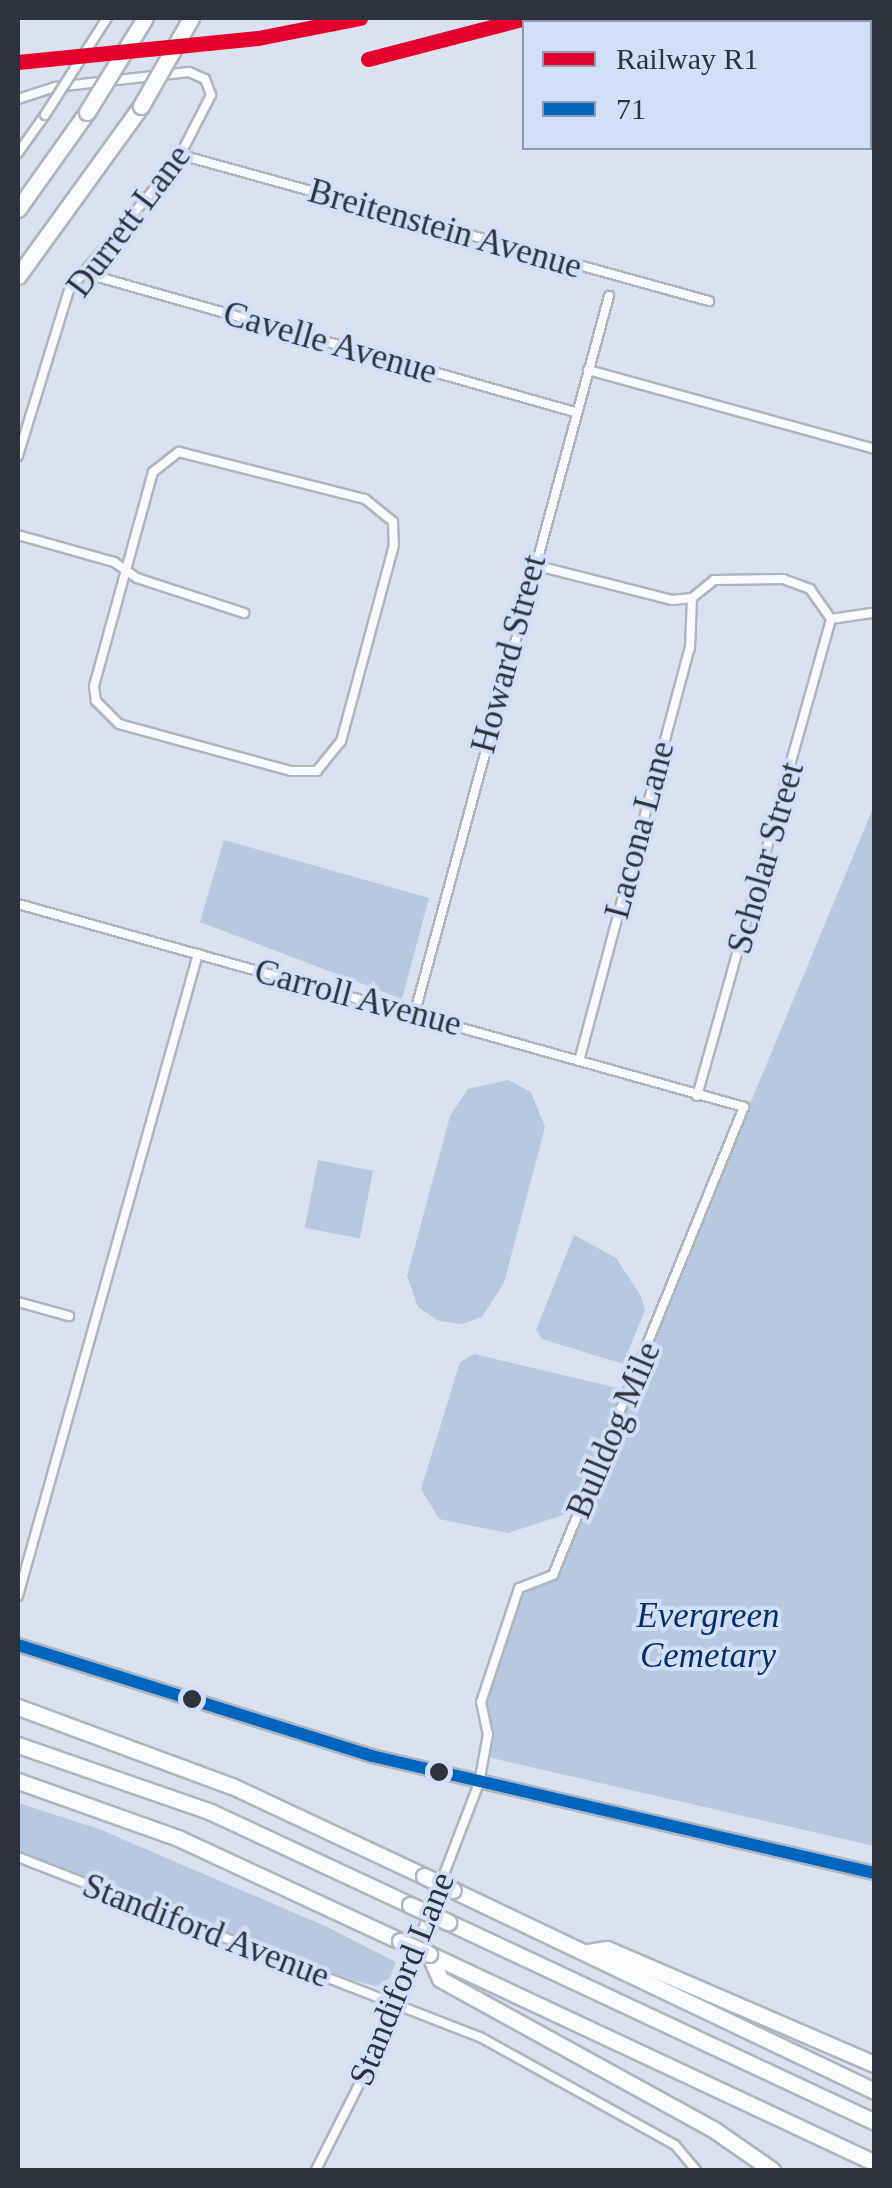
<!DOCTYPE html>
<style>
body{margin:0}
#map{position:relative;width:892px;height:2188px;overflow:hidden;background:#dae2ef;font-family:"Times New Roman",serif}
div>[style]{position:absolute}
.green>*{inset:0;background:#b7c8e1;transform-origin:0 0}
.roads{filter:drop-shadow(2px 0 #afb5bf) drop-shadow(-2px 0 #afb5bf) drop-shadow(0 2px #afb5bf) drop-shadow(0 -2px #afb5bf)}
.minor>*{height:8px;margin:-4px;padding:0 4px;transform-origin:4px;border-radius:4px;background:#f9fbfd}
.primary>*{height:12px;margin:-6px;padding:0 6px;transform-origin:6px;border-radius:6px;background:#f9fbfd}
.motorway>*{height:15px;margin:-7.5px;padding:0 7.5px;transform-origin:7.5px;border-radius:7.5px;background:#f9fbfd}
.bridges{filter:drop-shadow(2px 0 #afb5bf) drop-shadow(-2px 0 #afb5bf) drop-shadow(0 2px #afb5bf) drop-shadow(0 -2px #afb5bf)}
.minor-bridge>*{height:8px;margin:-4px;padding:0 4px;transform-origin:4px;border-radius:4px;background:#f9fbfd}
.motorway-bridge>*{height:15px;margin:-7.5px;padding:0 7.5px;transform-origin:7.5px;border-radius:7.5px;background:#f9fbfd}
.bus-1>*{height:12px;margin:-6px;padding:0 6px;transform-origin:6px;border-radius:6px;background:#0065bd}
.rail-1>*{height:15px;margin:-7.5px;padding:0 7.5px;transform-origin:7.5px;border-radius:7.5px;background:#e4002b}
.dots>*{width:28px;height:28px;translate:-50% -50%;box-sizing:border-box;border:5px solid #d1e0f8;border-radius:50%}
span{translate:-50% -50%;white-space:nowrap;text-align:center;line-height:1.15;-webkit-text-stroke:8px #d1e0f8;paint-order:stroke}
.street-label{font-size:35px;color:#2d323c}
.park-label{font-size:35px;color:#072e69;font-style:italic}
.frame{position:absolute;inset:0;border:20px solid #2d323c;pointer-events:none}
.legend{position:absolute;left:522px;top:20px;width:350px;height:130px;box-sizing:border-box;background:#d1e0f8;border:2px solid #8f9aad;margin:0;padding:12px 18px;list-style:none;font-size:30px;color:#2d323c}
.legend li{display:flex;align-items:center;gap:20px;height:50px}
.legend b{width:50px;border:2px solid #8f9aad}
</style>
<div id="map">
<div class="green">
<div style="clip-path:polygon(874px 806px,874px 1846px,483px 1756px,488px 1734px,481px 1702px,519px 1588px,554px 1575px)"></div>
<div style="clip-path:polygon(224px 840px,429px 898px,402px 999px,200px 922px)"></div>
<div style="clip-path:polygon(508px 1080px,531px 1092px,545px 1127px,504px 1283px,482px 1317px,462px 1324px,439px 1321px,418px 1307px,407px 1276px,450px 1116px,468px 1089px)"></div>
<div style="left:318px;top:1160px;width:56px;height:69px;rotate:11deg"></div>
<div style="clip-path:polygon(574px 1235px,616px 1258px,641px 1296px,645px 1310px,623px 1364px,542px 1339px,536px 1330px)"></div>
<div style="clip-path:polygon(474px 1354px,626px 1390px,578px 1510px,508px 1533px,439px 1519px,421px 1489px,460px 1362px)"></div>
<div style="clip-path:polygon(18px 1803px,99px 1829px,325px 1926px,396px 1962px,390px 1978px,376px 1986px,355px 1981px,18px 1852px)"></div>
</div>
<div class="roads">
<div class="minor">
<div style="left:18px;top:99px;width:39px;rotate:-18deg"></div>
<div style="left:55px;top:87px;width:135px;rotate:-6.4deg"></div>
<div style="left:189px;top:72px;width:17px;rotate:24deg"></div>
<div style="left:205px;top:79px;width:17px;rotate:69deg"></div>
<div style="left:211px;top:95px;width:76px;rotate:117.2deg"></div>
<div style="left:176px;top:163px;width:166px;rotate:130.1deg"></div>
<div style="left:69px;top:290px;width:174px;rotate:107.1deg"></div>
<div style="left:18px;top:153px;width:47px;rotate:-54.6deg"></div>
<div style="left:181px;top:155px;width:548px;rotate:15.46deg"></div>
<div style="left:84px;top:273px;width:510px;rotate:15.81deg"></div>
<div style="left:588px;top:370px;width:297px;rotate:15.4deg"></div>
<div style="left:179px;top:452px;width:192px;rotate:14.2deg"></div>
<div style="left:365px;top:499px;width:36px;rotate:39deg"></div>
<div style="left:393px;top:522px;width:23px;rotate:88deg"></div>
<div style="left:394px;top:545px;width:203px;rotate:105.1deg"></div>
<div style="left:341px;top:741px;width:38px;rotate:129deg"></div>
<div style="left:317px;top:771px;width:26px;rotate:180deg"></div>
<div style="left:291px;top:771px;width:178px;rotate:-164.7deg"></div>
<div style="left:119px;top:724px;width:33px;rotate:-135deg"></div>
<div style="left:96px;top:701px;width:15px;rotate:-98deg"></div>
<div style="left:94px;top:686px;width:222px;rotate:-74.6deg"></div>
<div style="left:153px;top:472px;width:33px;rotate:-38deg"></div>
<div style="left:18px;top:535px;width:100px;rotate:15.7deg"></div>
<div style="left:114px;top:562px;width:28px;rotate:35deg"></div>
<div style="left:137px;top:578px;width:113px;rotate:18.1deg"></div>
<div style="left:534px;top:565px;width:142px;rotate:14.2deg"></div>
<div style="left:672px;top:600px;width:20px;rotate:-6deg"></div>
<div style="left:692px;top:598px;width:28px;rotate:-39deg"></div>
<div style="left:714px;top:580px;width:69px;rotate:-0.8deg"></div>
<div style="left:783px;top:579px;width:29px;rotate:20deg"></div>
<div style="left:810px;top:589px;width:37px;rotate:55deg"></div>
<div style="left:831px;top:619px;width:41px;rotate:-8.3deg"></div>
<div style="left:18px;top:904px;width:754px;rotate:15.62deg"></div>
<div style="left:744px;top:1107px;width:505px;rotate:112.2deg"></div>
<div style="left:553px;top:1575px;width:36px;rotate:159deg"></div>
<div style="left:519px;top:1588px;width:120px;rotate:108.4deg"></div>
<div style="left:481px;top:1702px;width:33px;rotate:78deg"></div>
<div style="left:488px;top:1734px;width:50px;rotate:100.4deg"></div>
<div style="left:479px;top:1783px;width:285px;rotate:111deg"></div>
<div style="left:377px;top:2049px;width:136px;rotate:116.8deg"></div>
<div style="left:415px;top:1012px;width:742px;rotate:-74.84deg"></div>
<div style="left:579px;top:1061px;width:428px;rotate:-75deg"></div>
<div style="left:690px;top:648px;width:50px;rotate:-87.7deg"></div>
<div style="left:697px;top:1096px;width:495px;rotate:-74.3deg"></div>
<div style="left:18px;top:1302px;width:53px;rotate:15.4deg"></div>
<div style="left:18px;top:1596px;width:667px;rotate:-74.34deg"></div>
<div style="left:18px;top:1857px;width:496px;rotate:21.3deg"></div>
<div style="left:480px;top:2037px;width:223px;rotate:29deg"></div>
<div style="left:675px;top:2145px;width:33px;rotate:50deg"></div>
</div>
<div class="primary">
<div style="left:18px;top:1645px;width:371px;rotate:17.4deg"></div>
<div style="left:372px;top:1756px;width:515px;rotate:13.12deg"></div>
</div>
<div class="motorway">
<div style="left:18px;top:209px;width:119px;rotate:-54.6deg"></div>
<div style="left:18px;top:276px;width:210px;rotate:-54.1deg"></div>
<div style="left:18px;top:1707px;width:228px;rotate:20.3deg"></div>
<div style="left:232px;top:1786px;width:212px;rotate:25.1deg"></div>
<div style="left:18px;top:1745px;width:204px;rotate:19.1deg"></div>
<div style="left:211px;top:1812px;width:220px;rotate:25deg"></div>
<div style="left:18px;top:1781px;width:170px;rotate:19.6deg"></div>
<div style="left:178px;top:1838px;width:245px;rotate:24.9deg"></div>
<div style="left:453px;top:1890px;width:467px;rotate:25.5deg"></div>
<div style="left:448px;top:1922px;width:471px;rotate:25.1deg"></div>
<div style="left:588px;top:1952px;width:19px;rotate:-9deg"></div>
<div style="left:607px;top:1949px;width:291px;rotate:23.3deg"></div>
<div style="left:429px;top:1954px;width:491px;rotate:25.1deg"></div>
<div style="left:429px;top:1954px;width:27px;rotate:66deg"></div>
<div style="left:440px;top:1979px;width:311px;rotate:28.8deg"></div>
<div style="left:713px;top:2129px;width:72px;rotate:34.8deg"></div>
</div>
</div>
<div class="bridges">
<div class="minor-bridge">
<div style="left:45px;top:115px;width:115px;rotate:-57.4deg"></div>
</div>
<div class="motorway-bridge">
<div style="left:141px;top:106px;width:101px;rotate:-60.4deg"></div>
<div style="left:87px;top:112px;width:110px;rotate:-58.3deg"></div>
<div style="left:424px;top:1876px;width:32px;rotate:26deg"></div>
<div style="left:410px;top:1905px;width:42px;rotate:24.1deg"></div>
<div style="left:400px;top:1941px;width:32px;rotate:24deg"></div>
</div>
</div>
<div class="bus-1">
<div style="left:18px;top:1645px;width:371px;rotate:17.4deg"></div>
<div style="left:372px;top:1756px;width:515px;rotate:13.12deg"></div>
</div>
<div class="rail-1">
<div style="left:368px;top:59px;width:162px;rotate:-14.6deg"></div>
<div style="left:18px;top:62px;width:241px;rotate:-5.7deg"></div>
<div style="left:258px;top:38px;width:104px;rotate:-11.1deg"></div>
</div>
<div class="dots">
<div style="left:192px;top:1699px;background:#2d323c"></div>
<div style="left:439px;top:1772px;background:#2d323c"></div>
</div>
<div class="street-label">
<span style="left:129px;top:221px;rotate:-53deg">Durrett Lane</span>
<span style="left:445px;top:229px;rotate:16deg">Breitenstein Avenue</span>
<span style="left:330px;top:343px;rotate:16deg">Cavelle Avenue</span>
<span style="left:509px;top:654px;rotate:-75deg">Howard Street</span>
<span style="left:640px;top:830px;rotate:-75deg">Lacona Lane</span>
<span style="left:766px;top:858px;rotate:-74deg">Scholar Street</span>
<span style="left:358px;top:998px;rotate:15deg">Carroll Avenue</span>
<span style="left:614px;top:1430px;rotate:-67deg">Bulldog Mile</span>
<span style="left:206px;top:1931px;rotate:21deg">Standiford Avenue</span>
<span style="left:402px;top:1979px;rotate:-68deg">Standiford Lane</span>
</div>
<div class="park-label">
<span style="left:708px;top:1636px">Evergreen<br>Cemetary</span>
</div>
<div class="frame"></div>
<ul class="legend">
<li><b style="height:12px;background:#e4002b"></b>Railway R1</li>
<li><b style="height:12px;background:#0065bd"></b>71</li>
</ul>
</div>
